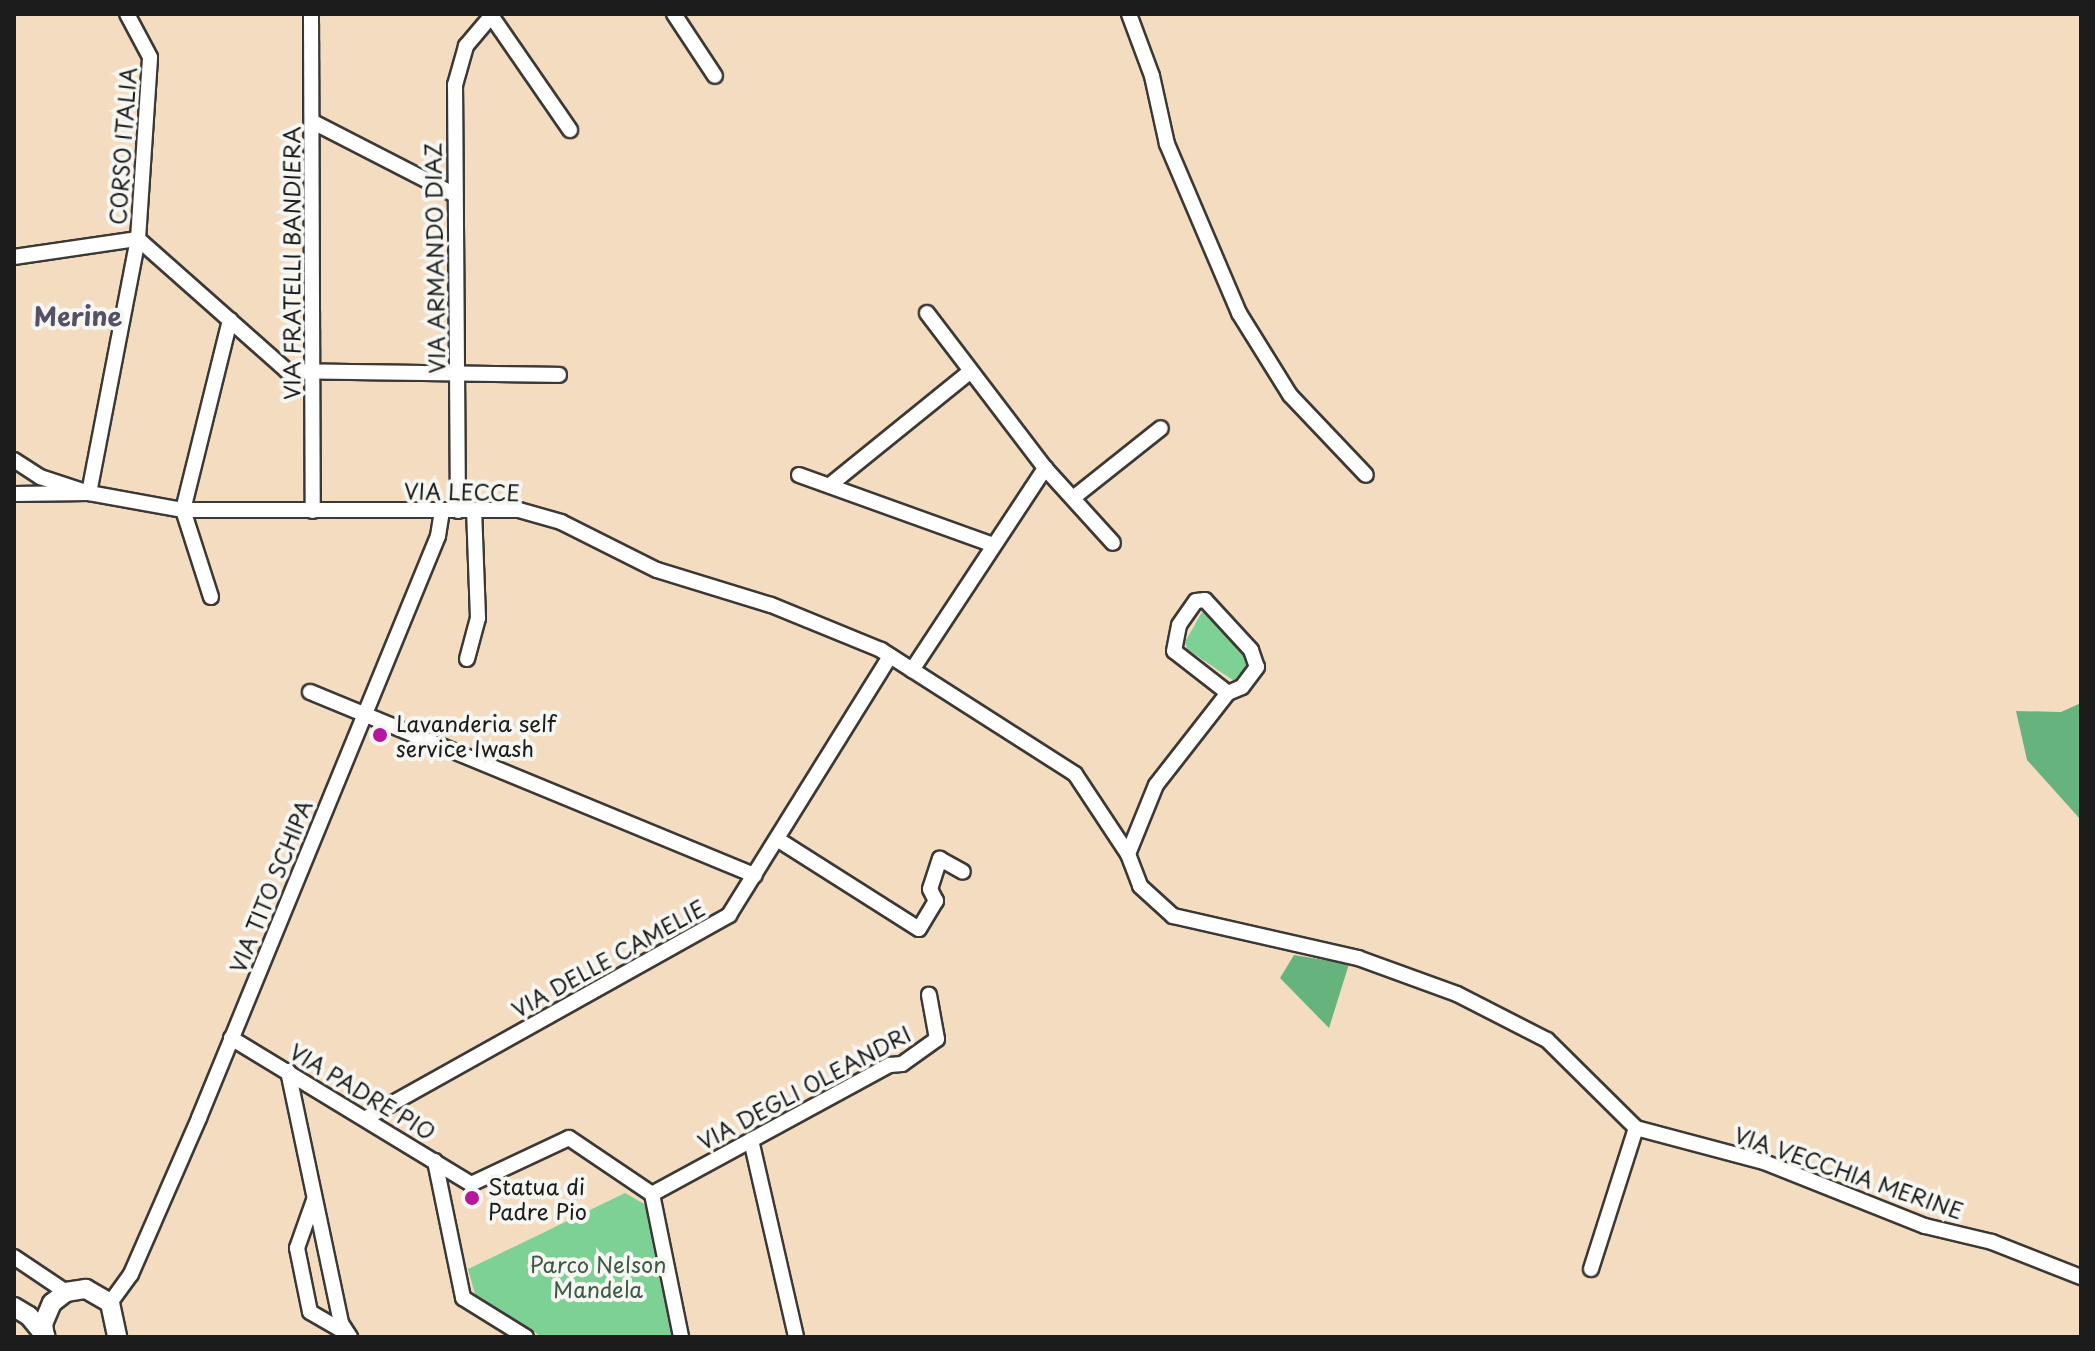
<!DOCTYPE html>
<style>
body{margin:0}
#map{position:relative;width:2095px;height:1351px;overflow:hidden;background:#f4dcc1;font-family:"Playpen Sans",sans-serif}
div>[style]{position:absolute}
.green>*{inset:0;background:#7dd195}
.forest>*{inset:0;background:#66b37e}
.roads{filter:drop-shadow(2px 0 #3c3935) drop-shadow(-2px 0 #3c3935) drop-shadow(0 2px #3c3935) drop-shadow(0 -2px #3c3935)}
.minor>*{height:14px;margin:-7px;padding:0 7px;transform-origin:7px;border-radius:7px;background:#fff}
.major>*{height:18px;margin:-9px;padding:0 9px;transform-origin:9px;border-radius:9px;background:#fff}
.dots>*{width:22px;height:22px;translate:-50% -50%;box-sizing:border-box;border:4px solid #f6f6f2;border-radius:50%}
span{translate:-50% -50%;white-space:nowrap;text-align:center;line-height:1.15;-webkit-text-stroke:8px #f6f6f2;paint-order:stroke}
.street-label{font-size:22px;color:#1c1c1c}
.poi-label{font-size:22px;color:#1c1c1c}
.left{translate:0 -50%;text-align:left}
.park-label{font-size:22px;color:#3e5b46}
.quarter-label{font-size:26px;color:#545066;font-weight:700}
.frame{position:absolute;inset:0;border:16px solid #1c1c1c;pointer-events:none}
</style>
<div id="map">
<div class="green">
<div style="clip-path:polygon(1202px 612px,1215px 620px,1246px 659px,1248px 665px,1234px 681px,1187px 649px,1185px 642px)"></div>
<div style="clip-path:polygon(625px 1193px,646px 1205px,674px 1336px,542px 1337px,475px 1294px,468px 1269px)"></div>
</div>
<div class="forest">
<div style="clip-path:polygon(2081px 703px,2081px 820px,2027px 760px,2016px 711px,2061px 712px)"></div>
<div style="clip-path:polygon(1294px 955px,1349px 964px,1329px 1028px,1280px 978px)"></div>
</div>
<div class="roads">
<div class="minor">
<div style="left:311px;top:14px;width:497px;rotate:89.8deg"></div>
<div style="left:490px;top:14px;width:141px;rotate:55.4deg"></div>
<div style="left:674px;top:14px;width:74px;rotate:56.5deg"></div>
<div style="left:1129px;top:14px;width:66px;rotate:69.6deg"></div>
<div style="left:1152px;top:76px;width:70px;rotate:77.6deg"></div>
<div style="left:1167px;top:144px;width:184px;rotate:66.9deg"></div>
<div style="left:1239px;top:313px;width:97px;rotate:58.1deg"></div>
<div style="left:1290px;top:395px;width:110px;rotate:46.5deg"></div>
<div style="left:313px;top:122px;width:160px;rotate:27.2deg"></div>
<div style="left:14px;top:257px;width:125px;rotate:-8.3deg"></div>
<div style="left:138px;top:239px;width:199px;rotate:41.5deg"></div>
<div style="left:287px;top:371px;width:272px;rotate:0.8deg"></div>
<div style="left:927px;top:313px;width:195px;rotate:52.7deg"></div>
<div style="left:1045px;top:468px;width:101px;rotate:47.8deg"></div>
<div style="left:14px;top:460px;width:31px;rotate:33deg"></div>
<div style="left:40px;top:477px;width:52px;rotate:18.1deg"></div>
<div style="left:89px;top:493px;width:96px;rotate:10.3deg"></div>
<div style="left:183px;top:510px;width:336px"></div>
<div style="left:519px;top:510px;width:44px;rotate:15.9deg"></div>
<div style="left:561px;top:522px;width:107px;rotate:26.6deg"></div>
<div style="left:657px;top:570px;width:119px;rotate:17.1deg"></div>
<div style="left:771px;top:605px;width:119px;rotate:22.2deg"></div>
<div style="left:881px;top:650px;width:230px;rotate:32.6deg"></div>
<div style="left:1075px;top:774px;width:96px;rotate:56.5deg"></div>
<div style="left:1128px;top:854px;width:34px;rotate:69deg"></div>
<div style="left:1140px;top:886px;width:45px;rotate:42.3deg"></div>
<div style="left:1173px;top:916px;width:190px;rotate:12.8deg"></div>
<div style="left:1358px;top:958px;width:105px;rotate:20deg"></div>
<div style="left:1457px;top:994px;width:101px;rotate:27.1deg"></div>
<div style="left:1547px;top:1040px;width:125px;rotate:44.7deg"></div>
<div style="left:1636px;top:1128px;width:132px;rotate:14.9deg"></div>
<div style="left:1764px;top:1162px;width:173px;rotate:21.7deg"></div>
<div style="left:1925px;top:1226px;width:69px;rotate:13.4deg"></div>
<div style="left:1992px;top:1242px;width:96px;rotate:21.5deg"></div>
<div style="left:799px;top:475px;width:206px;rotate:19.8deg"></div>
<div style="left:830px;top:485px;width:181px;rotate:-39deg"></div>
<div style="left:14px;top:494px;width:75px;rotate:-0.8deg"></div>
<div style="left:89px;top:493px;width:259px;rotate:-79.1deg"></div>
<div style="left:138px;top:239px;width:182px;rotate:-86.2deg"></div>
<div style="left:150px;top:57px;width:49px;rotate:-118.1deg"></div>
<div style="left:1073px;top:498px;width:112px;rotate:-38.5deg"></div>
<div style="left:458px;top:511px;width:426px;rotate:-90.4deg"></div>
<div style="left:455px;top:85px;width:41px;rotate:-74.2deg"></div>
<div style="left:466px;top:46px;width:42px;rotate:-49.8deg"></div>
<div style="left:211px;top:597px;width:91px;rotate:-107.8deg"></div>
<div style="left:183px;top:510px;width:196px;rotate:-76.1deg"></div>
<div style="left:467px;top:659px;width:42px;rotate:-75deg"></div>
<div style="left:478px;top:618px;width:107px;rotate:-92.1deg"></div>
<div style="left:912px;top:670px;width:242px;rotate:-56.6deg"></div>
<div style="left:310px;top:692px;width:481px;rotate:22.4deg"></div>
<div style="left:777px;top:839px;width:168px;rotate:32.4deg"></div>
<div style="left:919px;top:929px;width:33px;rotate:-59deg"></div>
<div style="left:936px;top:901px;width:13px;rotate:-117deg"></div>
<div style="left:930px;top:889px;width:32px;rotate:-72deg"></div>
<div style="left:940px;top:859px;width:26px;rotate:29deg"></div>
<div style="left:1128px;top:854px;width:74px;rotate:-67.9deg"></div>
<div style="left:1156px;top:785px;width:117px;rotate:-52deg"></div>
<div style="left:1228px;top:693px;width:68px;rotate:-142.1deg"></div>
<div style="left:1174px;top:651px;width:26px;rotate:-79deg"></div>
<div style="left:1179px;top:625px;width:29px;rotate:-55deg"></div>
<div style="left:1196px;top:601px;width:9px;rotate:-6deg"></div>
<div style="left:1205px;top:600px;width:68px;rotate:47.4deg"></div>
<div style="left:1251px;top:650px;width:18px;rotate:71deg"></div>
<div style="left:1257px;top:667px;width:25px;rotate:127deg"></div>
<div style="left:1242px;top:687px;width:15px;rotate:157deg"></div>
<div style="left:231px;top:1038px;width:281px;rotate:31.3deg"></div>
<div style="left:471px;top:1184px;width:108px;rotate:-25.1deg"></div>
<div style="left:569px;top:1138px;width:100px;rotate:34deg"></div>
<div style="left:652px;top:1194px;width:146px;rotate:78.5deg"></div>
<div style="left:288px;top:1071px;width:258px;rotate:78.1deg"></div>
<div style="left:341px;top:1323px;width:17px;rotate:57deg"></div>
<div style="left:368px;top:1117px;width:414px;rotate:-29.2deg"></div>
<div style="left:729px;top:915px;width:305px;rotate:-58.1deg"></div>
<div style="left:751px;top:1140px;width:202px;rotate:77.1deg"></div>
<div style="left:435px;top:1161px;width:140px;rotate:78.4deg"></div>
<div style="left:463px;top:1298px;width:74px;rotate:31.8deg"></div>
<div style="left:652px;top:1194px;width:271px;rotate:-28.5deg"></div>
<div style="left:890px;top:1065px;width:12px;rotate:-5deg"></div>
<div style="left:902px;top:1064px;width:43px;rotate:-35.5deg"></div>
<div style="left:937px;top:1039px;width:45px;rotate:-100.3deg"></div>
<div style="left:314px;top:1200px;width:51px;rotate:109.5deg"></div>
<div style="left:297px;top:1248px;width:65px;rotate:78.5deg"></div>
<div style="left:310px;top:1312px;width:39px;rotate:30deg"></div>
<div style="left:14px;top:1257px;width:63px;rotate:33.9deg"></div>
<div style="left:1591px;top:1269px;width:148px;rotate:-72.3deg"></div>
<div style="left:110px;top:1303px;width:36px;rotate:-54deg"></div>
<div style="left:131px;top:1274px;width:170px;rotate:-66.4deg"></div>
<div style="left:199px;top:1118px;width:629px;rotate:-67.67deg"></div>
<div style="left:438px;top:536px;width:24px;rotate:-81deg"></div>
</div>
<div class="major">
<div style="left:14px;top:1307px;width:17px;rotate:31deg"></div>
<div style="left:29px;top:1316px;width:26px;rotate:51deg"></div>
<div style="left:45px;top:1337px;width:13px;rotate:-99deg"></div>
<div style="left:43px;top:1324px;width:23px;rotate:-67deg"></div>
<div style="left:52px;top:1303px;width:18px;rotate:-38deg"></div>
<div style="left:66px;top:1292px;width:20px;rotate:-9deg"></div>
<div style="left:86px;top:1289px;width:28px;rotate:30deg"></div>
<div style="left:110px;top:1303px;width:35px;rotate:78deg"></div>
</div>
</div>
<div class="dots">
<div style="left:380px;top:735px;background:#b5179e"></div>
<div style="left:472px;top:1198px;background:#b5179e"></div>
</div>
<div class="street-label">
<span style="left:122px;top:146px;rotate:-86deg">CORSO ITALIA</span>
<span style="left:434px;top:258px;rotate:-91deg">VIA ARMANDO DIAZ</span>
<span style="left:291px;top:263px;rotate:-90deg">VIA FRATELLI BANDIERA</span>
<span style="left:462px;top:491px;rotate:1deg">VIA LECCE</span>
<span style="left:270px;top:886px;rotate:-68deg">VIA TITO SCHIPA</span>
<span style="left:608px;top:958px;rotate:-29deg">VIA DELLE CAMELIE</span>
<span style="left:804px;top:1087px;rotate:-28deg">VIA DEGLI OLEANDRI</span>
<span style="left:363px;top:1091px;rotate:31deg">VIA PADRE PIO</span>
<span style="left:1849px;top:1172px;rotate:19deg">VIA VECCHIA MERINE</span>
</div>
<div class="poi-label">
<span class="left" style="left:396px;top:735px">Lavanderia self<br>service Iwash</span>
<span class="left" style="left:488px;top:1198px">Statua di<br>Padre Pio</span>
</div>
<div class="park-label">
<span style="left:598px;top:1276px">Parco Nelson<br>Mandela</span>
</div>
<div class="quarter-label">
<span style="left:78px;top:316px">Merine</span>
</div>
<div class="frame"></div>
</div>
